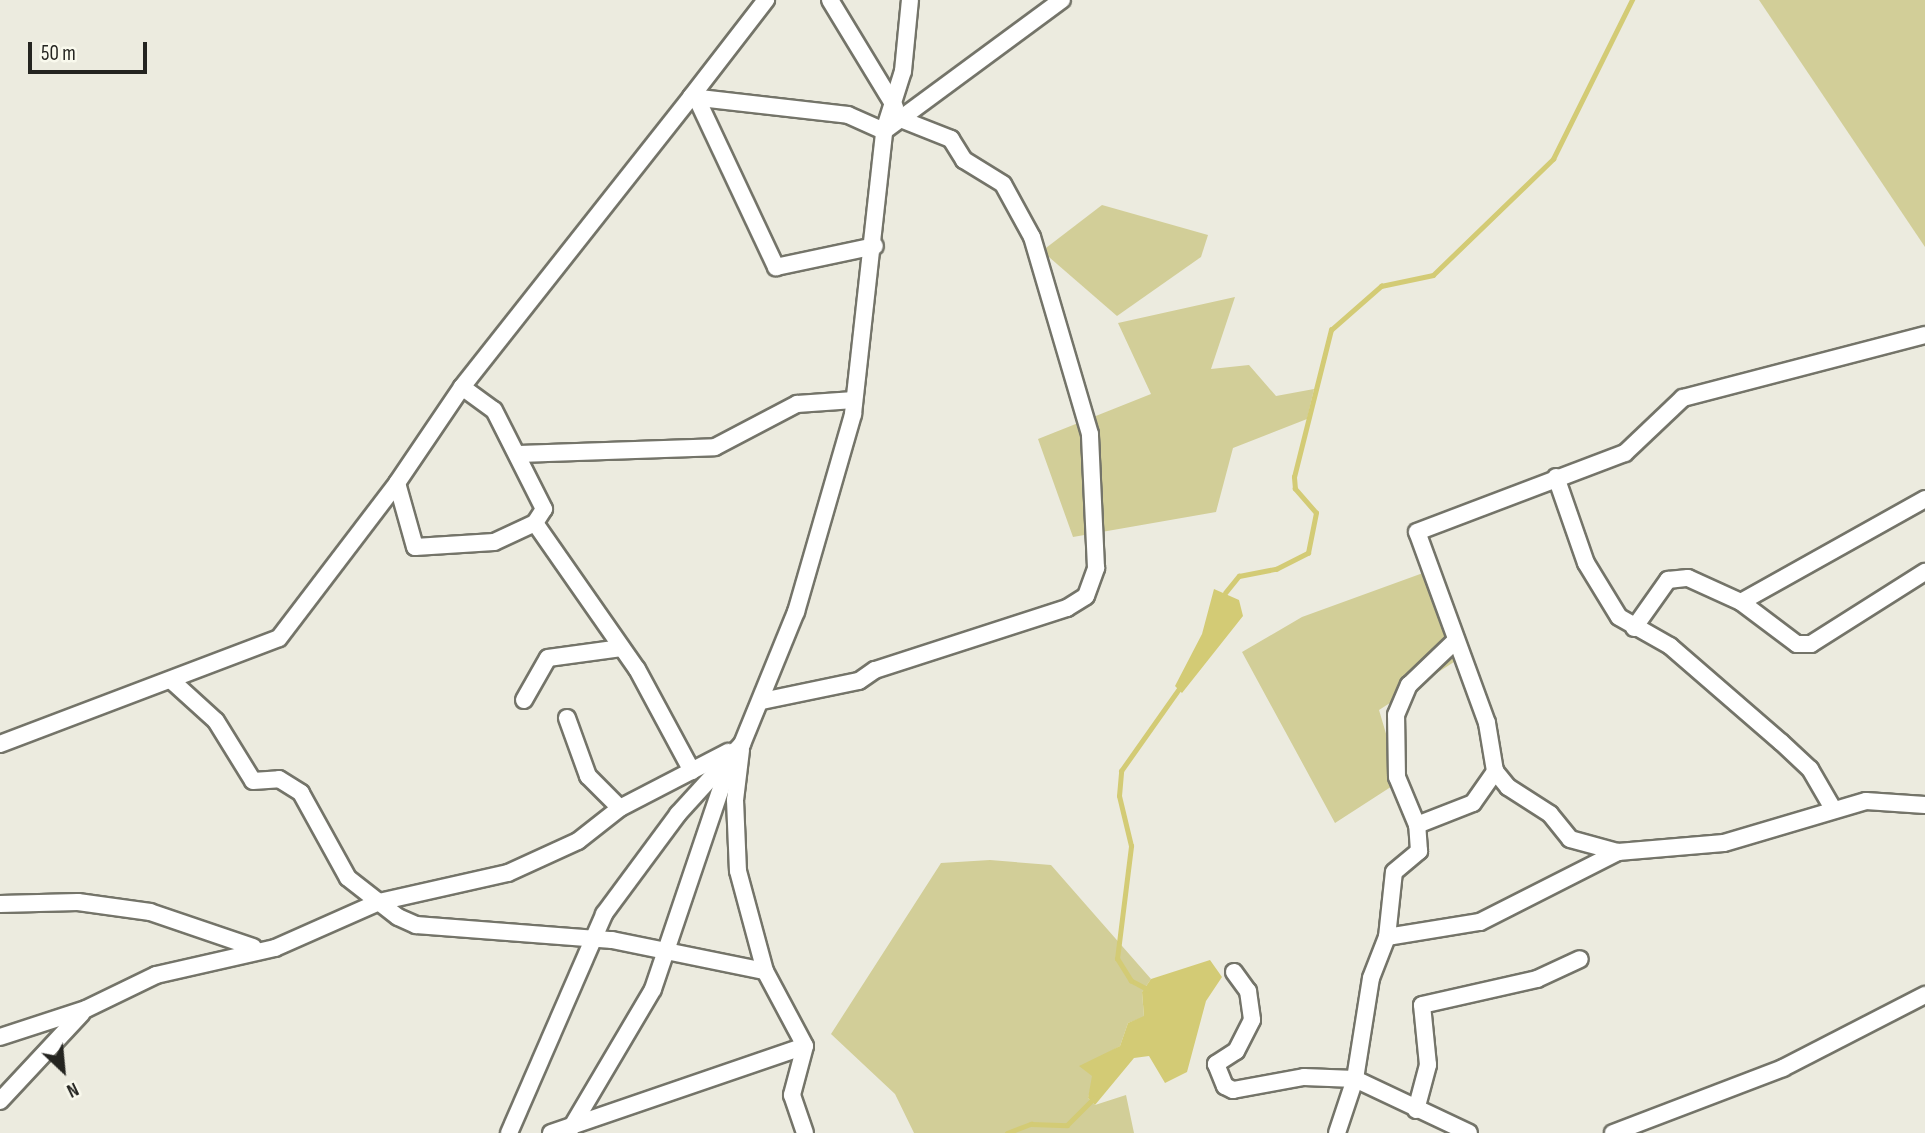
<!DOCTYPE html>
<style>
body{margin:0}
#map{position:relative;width:1925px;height:1133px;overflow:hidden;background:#ecebdf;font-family:"Sofia Sans Condensed",sans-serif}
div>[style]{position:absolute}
.green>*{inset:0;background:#d2ce98}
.water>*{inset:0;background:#d3cb75}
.stream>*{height:4.5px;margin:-2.25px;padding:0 2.25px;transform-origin:2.25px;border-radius:2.25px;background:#d3cb75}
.roads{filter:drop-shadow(2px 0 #747469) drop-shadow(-2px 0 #747469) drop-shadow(0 2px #747469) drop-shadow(0 -2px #747469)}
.street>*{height:16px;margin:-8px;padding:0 8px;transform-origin:8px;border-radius:8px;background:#fff}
span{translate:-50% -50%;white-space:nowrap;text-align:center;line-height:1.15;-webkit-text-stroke:5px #f9f9ed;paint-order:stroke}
.north{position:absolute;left:28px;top:1035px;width:70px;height:70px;-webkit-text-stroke:5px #f9f9ed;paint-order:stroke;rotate:154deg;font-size:19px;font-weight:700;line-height:28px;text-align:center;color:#242420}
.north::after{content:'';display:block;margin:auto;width:24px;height:32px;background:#242420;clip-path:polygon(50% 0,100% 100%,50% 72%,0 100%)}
.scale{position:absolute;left:28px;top:42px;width:119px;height:32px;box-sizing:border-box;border:4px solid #242420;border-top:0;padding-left:9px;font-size:21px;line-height:24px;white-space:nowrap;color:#242420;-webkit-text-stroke:5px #f9f9ed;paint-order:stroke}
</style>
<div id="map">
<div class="green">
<div style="clip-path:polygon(1759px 0,1925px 0,1925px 247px)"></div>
<div style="clip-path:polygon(1102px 205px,1208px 235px,1201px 257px,1117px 316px,1042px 251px)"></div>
<div style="clip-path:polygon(1235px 297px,1211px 369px,1249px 365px,1276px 396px,1314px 389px,1307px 419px,1233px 448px,1216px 512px,1073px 537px,1038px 439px,1151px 394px,1118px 323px)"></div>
<div style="clip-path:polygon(1434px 569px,1468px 653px,1379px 710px,1400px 781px,1335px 823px,1242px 652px,1302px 617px)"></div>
<div style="clip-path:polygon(990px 860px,1051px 865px,1151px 979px,1142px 992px,1144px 1017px,1128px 1023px,1120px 1046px,1099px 1058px,1088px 1098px,1095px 1105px,1126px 1095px,1134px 1133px,914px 1133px,895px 1094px,831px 1034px,941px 863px)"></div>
</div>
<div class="water">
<div style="clip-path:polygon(1214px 589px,1239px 600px,1243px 616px,1182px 693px,1175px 686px,1202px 634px)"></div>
<div style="clip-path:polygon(1210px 960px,1222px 977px,1206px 1001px,1187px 1072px,1165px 1083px,1149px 1056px,1134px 1058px,1095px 1105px,1088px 1098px,1092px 1076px,1079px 1066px,1120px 1046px,1128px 1023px,1144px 1016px,1142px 992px,1151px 979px)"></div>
</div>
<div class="stream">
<div style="left:1225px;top:593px;width:22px;rotate:-51deg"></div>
<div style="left:1239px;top:576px;width:38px;rotate:-11deg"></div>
<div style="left:1276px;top:569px;width:36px;rotate:-27deg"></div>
<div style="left:1308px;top:553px;width:41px;rotate:-78.7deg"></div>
<div style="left:1316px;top:513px;width:32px;rotate:-131deg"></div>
<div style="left:1295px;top:489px;width:12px;rotate:-95deg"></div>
<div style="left:1294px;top:477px;width:152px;rotate:-75.9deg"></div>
<div style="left:1331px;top:330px;width:67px;rotate:-41.3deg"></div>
<div style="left:1381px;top:286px;width:53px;rotate:-11.9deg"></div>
<div style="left:1433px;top:275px;width:167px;rotate:-44deg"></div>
<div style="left:1553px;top:159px;width:178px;rotate:-63.6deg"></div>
<div style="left:1148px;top:990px;width:19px;rotate:-152deg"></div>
<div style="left:1131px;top:981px;width:26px;rotate:-122deg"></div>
<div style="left:1117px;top:959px;width:114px;rotate:-82.9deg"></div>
<div style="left:1131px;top:846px;width:51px;rotate:-103.5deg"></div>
<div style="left:1119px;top:796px;width:25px;rotate:-85deg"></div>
<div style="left:1121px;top:771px;width:104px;rotate:-54.8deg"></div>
<div style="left:1007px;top:1133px;width:26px;rotate:-21deg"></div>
<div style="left:1031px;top:1124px;width:36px;rotate:2deg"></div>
<div style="left:1067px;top:1125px;width:38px;rotate:-45deg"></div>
</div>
<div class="roads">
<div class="street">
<div style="left:830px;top:0;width:125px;rotate:58.7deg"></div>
<div style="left:691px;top:97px;width:123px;rotate:-52.3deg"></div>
<div style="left:697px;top:99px;width:186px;rotate:64.8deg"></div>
<div style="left:776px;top:267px;width:101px;rotate:-12deg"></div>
<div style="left:462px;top:387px;width:39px;rotate:36deg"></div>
<div style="left:494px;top:410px;width:111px;rotate:63.2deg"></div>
<div style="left:544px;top:509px;width:17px;rotate:123deg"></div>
<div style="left:535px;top:523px;width:178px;rotate:55.1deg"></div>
<div style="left:637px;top:669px;width:116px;rotate:61.7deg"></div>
<div style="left:519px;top:454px;width:196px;rotate:-2deg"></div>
<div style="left:715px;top:447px;width:93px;rotate:-27.7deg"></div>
<div style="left:797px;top:404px;width:57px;rotate:-4deg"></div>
<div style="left:1556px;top:477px;width:91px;rotate:70.8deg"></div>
<div style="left:1586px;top:563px;width:63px;rotate:58.6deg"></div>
<div style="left:1619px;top:617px;width:59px;rotate:29.6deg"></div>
<div style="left:1670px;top:646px;width:147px;rotate:40.9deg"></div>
<div style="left:1781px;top:742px;width:40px;rotate:43deg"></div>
<div style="left:1810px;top:769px;width:44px;rotate:59.9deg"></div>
<div style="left:535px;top:523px;width:45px;rotate:155.1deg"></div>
<div style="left:494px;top:542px;width:79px;rotate:176.4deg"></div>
<div style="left:415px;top:547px;width:66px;rotate:-105.7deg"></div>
<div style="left:397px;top:483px;width:116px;rotate:-55.9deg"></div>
<div style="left:462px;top:387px;width:370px;rotate:-51.7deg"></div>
<div style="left:691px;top:97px;width:158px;rotate:6.5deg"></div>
<div style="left:848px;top:115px;width:39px;rotate:24deg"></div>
<div style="left:884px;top:131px;width:63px;rotate:-72.4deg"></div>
<div style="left:903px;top:71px;width:71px;rotate:-84.4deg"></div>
<div style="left:1741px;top:602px;width:70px;rotate:36.9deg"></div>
<div style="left:1797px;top:644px;width:14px"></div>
<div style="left:1811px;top:644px;width:135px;rotate:-32.3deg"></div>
<div style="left:1634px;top:628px;width:59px;rotate:-54.7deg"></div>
<div style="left:1668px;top:580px;width:20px;rotate:-6deg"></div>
<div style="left:1688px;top:578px;width:58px;rotate:24.4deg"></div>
<div style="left:1741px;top:602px;width:211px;rotate:-29.2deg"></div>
<div style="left:172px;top:681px;width:59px;rotate:42.3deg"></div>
<div style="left:216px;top:721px;width:70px;rotate:58.3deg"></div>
<div style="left:253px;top:781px;width:26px;rotate:-4deg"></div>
<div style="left:279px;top:779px;width:26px;rotate:32deg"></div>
<div style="left:301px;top:793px;width:97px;rotate:61.1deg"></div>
<div style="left:348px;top:878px;width:63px;rotate:38deg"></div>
<div style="left:398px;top:917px;width:20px;rotate:24deg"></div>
<div style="left:416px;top:925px;width:197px;rotate:4.4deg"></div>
<div style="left:612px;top:940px;width:156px;rotate:11.5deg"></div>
<div style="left:765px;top:971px;width:85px;rotate:61.9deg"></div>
<div style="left:805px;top:1046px;width:51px;rotate:104.9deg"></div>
<div style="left:792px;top:1095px;width:40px;rotate:71.1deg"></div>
<div style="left:524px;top:700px;width:48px;rotate:-60.3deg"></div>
<div style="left:548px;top:658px;width:74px;rotate:-7.8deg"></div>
<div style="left:762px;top:701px;width:99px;rotate:-11.7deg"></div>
<div style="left:859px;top:681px;width:19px;rotate:-35deg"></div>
<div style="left:875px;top:670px;width:202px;rotate:-17.9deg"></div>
<div style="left:1067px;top:608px;width:22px;rotate:-32deg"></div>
<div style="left:1086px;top:596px;width:30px;rotate:-70deg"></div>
<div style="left:1096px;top:568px;width:134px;rotate:-92.6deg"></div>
<div style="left:1090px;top:434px;width:205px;rotate:-106.4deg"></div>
<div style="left:1032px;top:237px;width:60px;rotate:-118.7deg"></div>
<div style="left:1003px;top:184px;width:46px;rotate:-148.4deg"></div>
<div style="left:964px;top:160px;width:25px;rotate:-122deg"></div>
<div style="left:951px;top:139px;width:52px;rotate:-158.4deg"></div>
<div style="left:567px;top:718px;width:62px;rotate:70.1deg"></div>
<div style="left:588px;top:776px;width:45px;rotate:45deg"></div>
<div style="left:0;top:744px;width:298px;rotate:-20.8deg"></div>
<div style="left:279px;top:638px;width:195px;rotate:-52.7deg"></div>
<div style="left:741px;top:750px;width:50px;rotate:96.8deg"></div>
<div style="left:735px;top:800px;width:71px;rotate:87.6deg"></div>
<div style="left:738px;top:871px;width:104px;rotate:74.9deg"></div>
<div style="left:1495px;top:771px;width:21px;rotate:51deg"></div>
<div style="left:1508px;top:787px;width:50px;rotate:32.7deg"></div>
<div style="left:1550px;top:814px;width:32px;rotate:51deg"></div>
<div style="left:1570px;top:839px;width:50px;rotate:15.2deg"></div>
<div style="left:1417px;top:825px;width:52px;rotate:-112.6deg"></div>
<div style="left:1397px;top:777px;width:62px;rotate:-90.9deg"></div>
<div style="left:1396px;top:715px;width:33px;rotate:-67deg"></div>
<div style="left:1409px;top:685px;width:61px;rotate:-43.7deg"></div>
<div style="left:0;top:904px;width:78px;rotate:-1.5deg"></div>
<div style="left:78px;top:902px;width:73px;rotate:7.9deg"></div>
<div style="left:150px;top:912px;width:109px;rotate:18.8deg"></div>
<div style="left:1387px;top:937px;width:94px;rotate:-9.2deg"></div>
<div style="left:1480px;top:922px;width:155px;rotate:-26.9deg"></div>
<div style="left:1618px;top:852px;width:106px;rotate:-4.9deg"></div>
<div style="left:1724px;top:843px;width:148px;rotate:-16.5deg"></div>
<div style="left:1866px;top:801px;width:59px;rotate:3.9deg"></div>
<div style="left:1234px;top:972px;width:24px;rotate:54deg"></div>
<div style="left:1248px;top:991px;width:29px;rotate:82deg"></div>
<div style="left:1252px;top:1020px;width:35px;rotate:117deg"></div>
<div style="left:1236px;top:1051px;width:24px;rotate:147deg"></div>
<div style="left:1216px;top:1064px;width:24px;rotate:68deg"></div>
<div style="left:1225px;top:1086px;width:9px;rotate:27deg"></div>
<div style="left:1233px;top:1090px;width:72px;rotate:-10.4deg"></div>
<div style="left:1304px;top:1077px;width:51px;rotate:2.2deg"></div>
<div style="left:1355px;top:1079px;width:126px;rotate:25.3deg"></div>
<div style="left:0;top:1037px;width:90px;rotate:-18deg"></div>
<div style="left:86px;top:1009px;width:78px;rotate:-25.9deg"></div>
<div style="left:156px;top:975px;width:122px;rotate:-12.8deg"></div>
<div style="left:275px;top:948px;width:114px;rotate:-23.9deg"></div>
<div style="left:379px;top:902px;width:132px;rotate:-12.7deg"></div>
<div style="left:508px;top:873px;width:77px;rotate:-24.6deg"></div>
<div style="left:578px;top:841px;width:53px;rotate:-38.2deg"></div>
<div style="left:620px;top:808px;width:122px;rotate:-27.4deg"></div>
<div style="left:0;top:1101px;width:120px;rotate:-47deg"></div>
<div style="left:1416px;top:1110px;width:47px;rotate:-75.1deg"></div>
<div style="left:1428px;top:1065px;width:60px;rotate:-95.7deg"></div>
<div style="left:1422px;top:1005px;width:118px;rotate:-12.7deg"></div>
<div style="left:1537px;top:979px;width:47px;rotate:-24.9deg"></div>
<div style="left:509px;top:1133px;width:239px;rotate:-66.5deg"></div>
<div style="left:604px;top:914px;width:124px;rotate:-53.5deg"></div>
<div style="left:678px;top:814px;width:95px;rotate:-47.6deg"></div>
<div style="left:742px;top:744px;width:143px;rotate:-67.8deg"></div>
<div style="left:796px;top:612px;width:206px;rotate:-73.9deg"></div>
<div style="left:853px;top:414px;width:285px;rotate:-83.7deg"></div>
<div style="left:884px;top:131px;width:221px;rotate:-36.4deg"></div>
<div style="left:551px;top:1133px;width:268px;rotate:-18.9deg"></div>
<div style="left:568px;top:1133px;width:167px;rotate:-59.4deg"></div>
<div style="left:653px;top:989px;width:241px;rotate:-71.3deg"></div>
<div style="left:1337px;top:1133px;width:57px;rotate:-71.6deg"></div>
<div style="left:1355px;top:1079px;width:102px;rotate:-81deg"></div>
<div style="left:1371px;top:978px;width:44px;rotate:-68.7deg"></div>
<div style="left:1387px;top:937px;width:65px;rotate:-83.9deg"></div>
<div style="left:1394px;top:872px;width:33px;rotate:-40deg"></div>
<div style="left:1419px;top:851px;width:26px;rotate:-94deg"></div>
<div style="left:1417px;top:825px;width:60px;rotate:-21.4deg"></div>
<div style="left:1473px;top:803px;width:39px;rotate:-55deg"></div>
<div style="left:1495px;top:771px;width:49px;rotate:-99.5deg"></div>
<div style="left:1487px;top:723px;width:203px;rotate:-110.1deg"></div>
<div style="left:1417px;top:532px;width:222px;rotate:-20.8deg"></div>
<div style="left:1625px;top:453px;width:80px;rotate:-43.5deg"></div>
<div style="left:1683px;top:398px;width:250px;rotate:-14.6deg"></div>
<div style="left:1613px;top:1133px;width:182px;rotate:-20.9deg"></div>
<div style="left:1783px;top:1068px;width:160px;rotate:-27.2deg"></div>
</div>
</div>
<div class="north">N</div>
<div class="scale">50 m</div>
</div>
